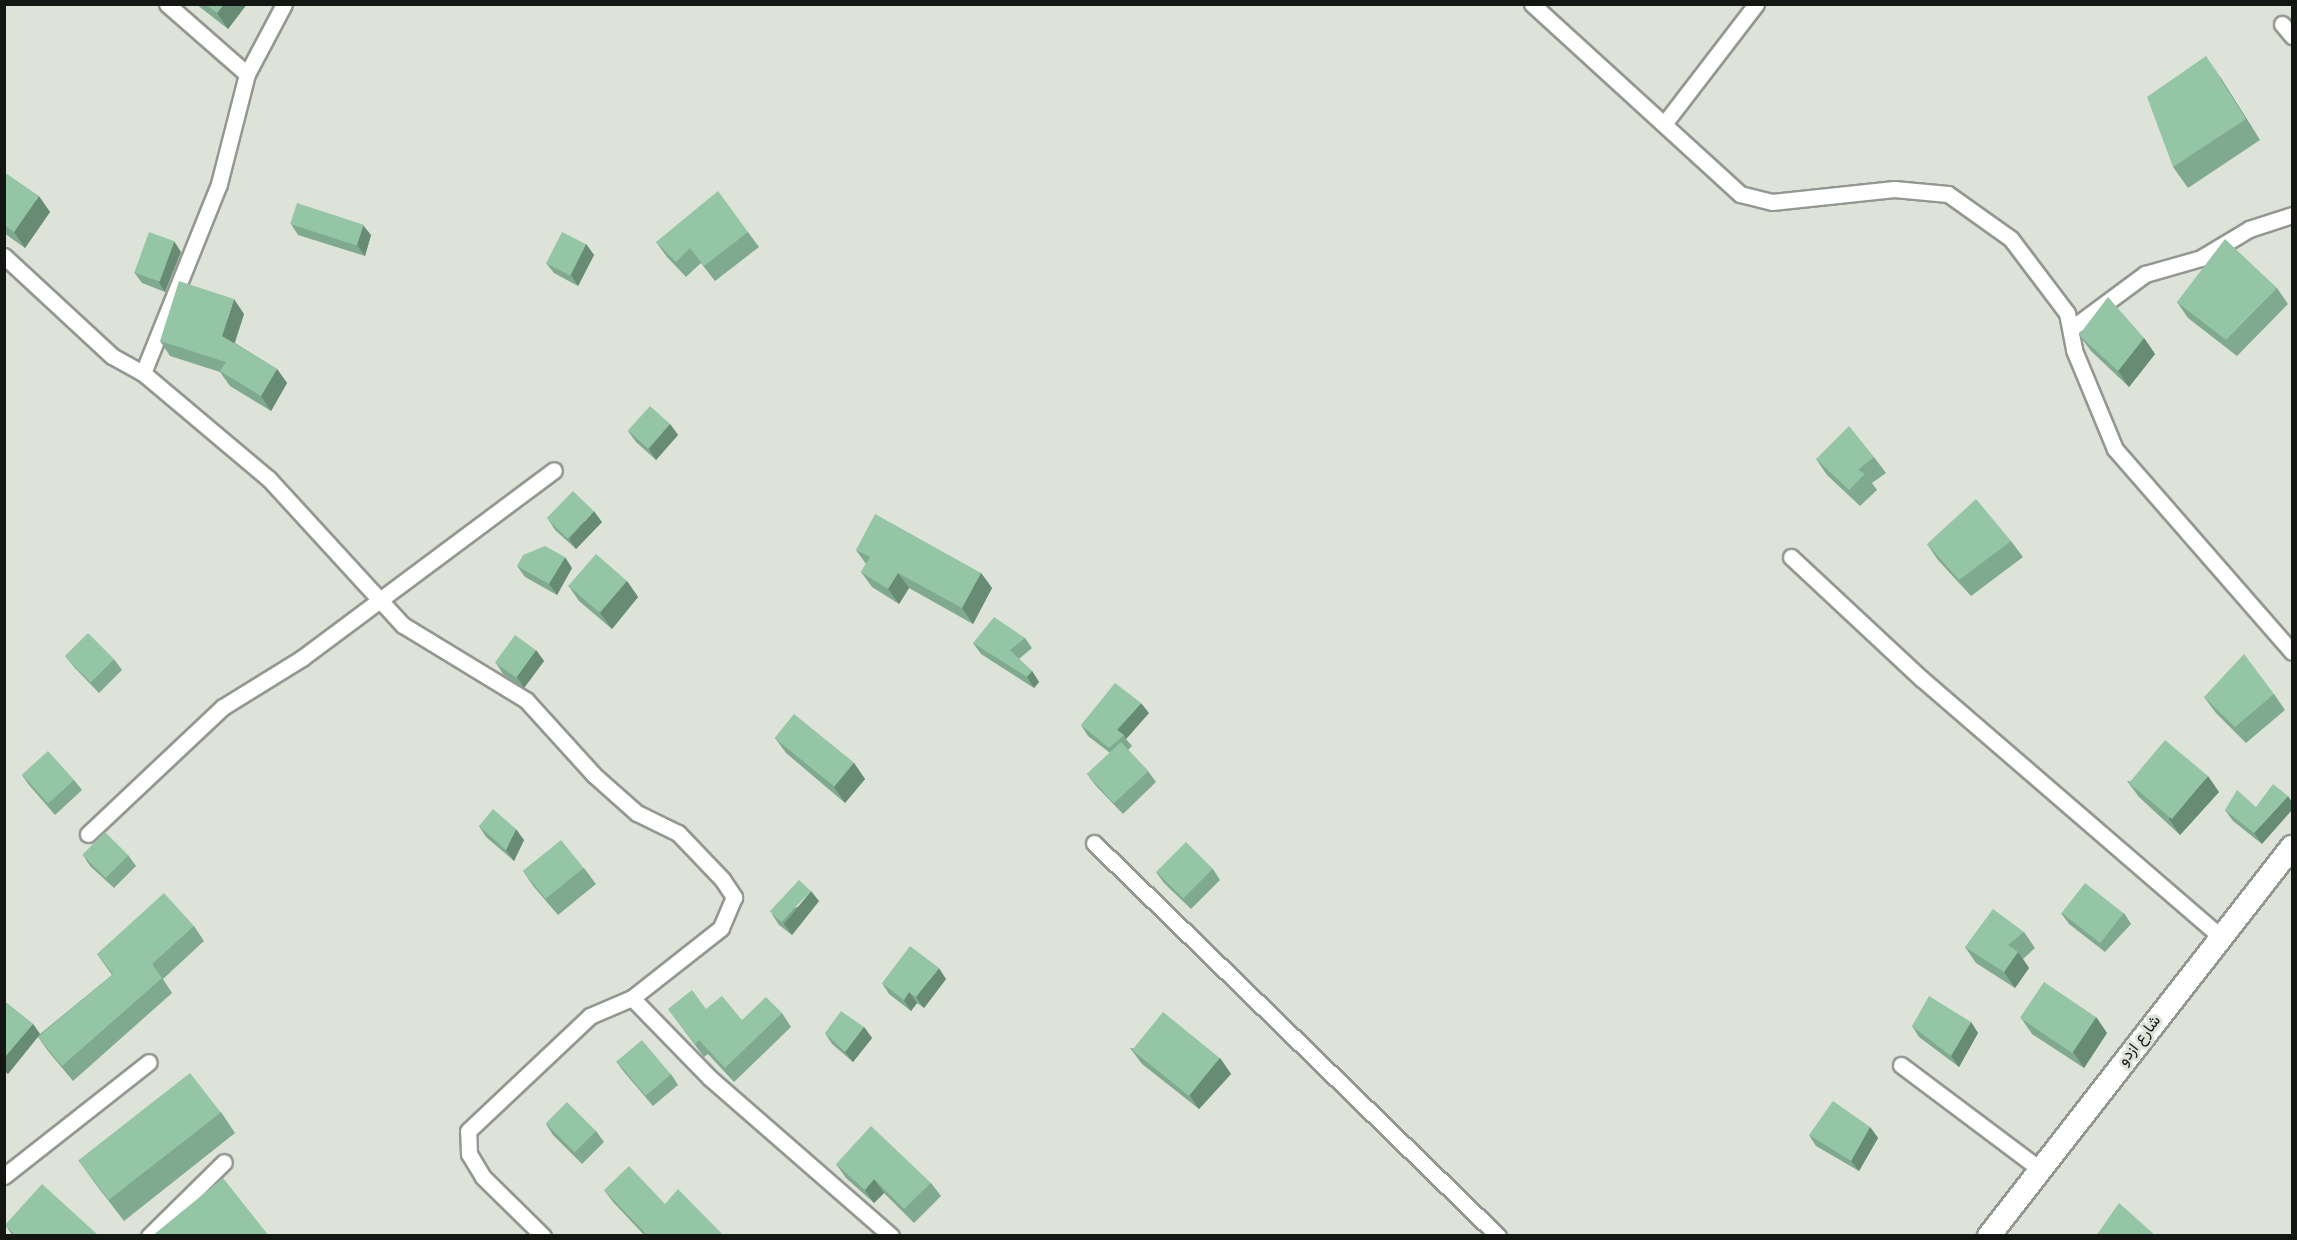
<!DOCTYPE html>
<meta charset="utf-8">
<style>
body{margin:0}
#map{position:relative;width:2297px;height:1240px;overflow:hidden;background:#dee3da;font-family:Overpass,Vazirmatn,sans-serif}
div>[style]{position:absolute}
.roads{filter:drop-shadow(2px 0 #949890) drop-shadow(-2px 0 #949890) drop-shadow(0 2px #949890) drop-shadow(0 -2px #949890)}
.street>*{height:15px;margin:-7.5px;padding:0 7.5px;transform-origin:7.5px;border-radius:7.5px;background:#fff}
.secondary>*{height:22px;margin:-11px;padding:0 11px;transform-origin:11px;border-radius:11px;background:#fff}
.wall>*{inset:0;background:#7faa8f}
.shaded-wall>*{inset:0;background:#688b74}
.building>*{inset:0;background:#94c6a6;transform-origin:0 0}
span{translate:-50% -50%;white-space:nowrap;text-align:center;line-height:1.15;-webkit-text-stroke:6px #dee3da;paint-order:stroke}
.street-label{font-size:16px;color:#141613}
.frame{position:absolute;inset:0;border:6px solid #141613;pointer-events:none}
</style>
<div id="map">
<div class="roads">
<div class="street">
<div style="left:167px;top:4px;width:106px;rotate:41.2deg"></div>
<div style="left:247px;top:74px;width:114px;rotate:104.3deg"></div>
<div style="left:219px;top:184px;width:204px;rotate:111.9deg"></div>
<div style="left:143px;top:373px;width:165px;rotate:40.1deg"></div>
<div style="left:269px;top:479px;width:198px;rotate:47.5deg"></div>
<div style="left:403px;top:625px;width:144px;rotate:31.4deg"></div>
<div style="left:526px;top:700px;width:101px;rotate:47.8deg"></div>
<div style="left:594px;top:775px;width:57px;rotate:41.5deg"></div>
<div style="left:637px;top:813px;width:46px;rotate:26deg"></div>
<div style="left:678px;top:833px;width:64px;rotate:46.3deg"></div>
<div style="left:722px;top:879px;width:22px;rotate:56deg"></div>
<div style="left:734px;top:897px;width:34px;rotate:113deg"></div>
<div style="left:721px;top:928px;width:113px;rotate:141.8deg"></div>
<div style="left:632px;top:998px;width:112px;rotate:45.7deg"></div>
<div style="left:710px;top:1078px;width:240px;rotate:41.1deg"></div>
<div style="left:1532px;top:4px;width:282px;rotate:42.4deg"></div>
<div style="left:1740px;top:194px;width:33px;rotate:14deg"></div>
<div style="left:1772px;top:202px;width:123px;rotate:-6.1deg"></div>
<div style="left:1894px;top:189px;width:54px;rotate:5.3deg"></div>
<div style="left:1948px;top:194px;width:77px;rotate:35.5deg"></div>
<div style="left:2011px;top:239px;width:93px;rotate:52.9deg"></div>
<div style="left:2067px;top:313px;width:38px;rotate:79deg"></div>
<div style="left:2074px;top:350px;width:107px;rotate:67.5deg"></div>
<div style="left:2115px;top:449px;width:269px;rotate:48.9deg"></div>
<div style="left:2282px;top:24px;width:16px;rotate:50deg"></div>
<div style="left:247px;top:74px;width:79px;rotate:-62.1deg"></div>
<div style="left:1664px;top:124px;width:151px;rotate:-52.5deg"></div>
<div style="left:4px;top:256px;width:147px;rotate:42.8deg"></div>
<div style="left:112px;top:356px;width:35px;rotate:29deg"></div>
<div style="left:2072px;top:328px;width:91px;rotate:-36.5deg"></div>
<div style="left:2145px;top:274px;width:58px;rotate:-15.9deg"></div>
<div style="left:2201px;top:258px;width:56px;rotate:-31.1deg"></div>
<div style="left:2249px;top:229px;width:45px;rotate:-18deg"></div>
<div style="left:1791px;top:557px;width:179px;rotate:43deg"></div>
<div style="left:1922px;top:679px;width:396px;rotate:40.8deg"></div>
<div style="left:88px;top:834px;width:185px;rotate:-43.3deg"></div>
<div style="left:223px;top:707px;width:93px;rotate:-31.8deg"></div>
<div style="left:302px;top:658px;width:314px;rotate:-36.7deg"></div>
<div style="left:1094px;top:843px;width:564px;rotate:44.21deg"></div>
<div style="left:1901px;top:1065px;width:175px;rotate:36.9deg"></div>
<div style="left:4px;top:1176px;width:184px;rotate:-38.2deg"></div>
<div style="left:149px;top:1236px;width:105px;rotate:-44.6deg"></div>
<div style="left:543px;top:1236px;width:84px;rotate:-135.5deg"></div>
<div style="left:483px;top:1177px;width:27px;rotate:-121deg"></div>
<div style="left:469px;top:1154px;width:23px;rotate:-92deg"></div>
<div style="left:468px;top:1131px;width:168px;rotate:-43.3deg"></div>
<div style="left:590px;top:1016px;width:46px;rotate:-23.2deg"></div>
</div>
<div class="secondary">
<div style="left:1989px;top:1236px;width:493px;rotate:-52.1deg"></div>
</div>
</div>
<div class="wall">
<div style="clip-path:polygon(196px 4px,247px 4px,228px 29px)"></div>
<div style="clip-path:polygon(2220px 77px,2260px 140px,2188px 188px,2173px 167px)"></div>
<div style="clip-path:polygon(4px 172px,50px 212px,25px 248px,4px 233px)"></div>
<div style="clip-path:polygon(291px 224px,371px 235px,365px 256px,298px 235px)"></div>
<div style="clip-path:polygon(748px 232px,759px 247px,715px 281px,701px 263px,686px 277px,667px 257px,656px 242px)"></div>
<div style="clip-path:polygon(586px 244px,594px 255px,578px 286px,554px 273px,546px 263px)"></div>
<div style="clip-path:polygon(181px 252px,165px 292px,142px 283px,134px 272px)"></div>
<div style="clip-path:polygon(2277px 288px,2288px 304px,2237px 356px,2188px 318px,2177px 302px)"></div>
<div style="clip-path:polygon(244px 314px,235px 343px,277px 369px,287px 383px,271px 411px,230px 386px,220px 372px,170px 356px,160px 341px)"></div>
<div style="clip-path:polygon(2079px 335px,2144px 338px,2155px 354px,2129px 387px,2091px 351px)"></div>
<div style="clip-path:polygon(670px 424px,678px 435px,656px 460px,636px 442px,628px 431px)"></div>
<div style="clip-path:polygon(1874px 457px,1886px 473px,1872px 483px,1877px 490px,1860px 506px,1827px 475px,1816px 459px)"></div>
<div style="clip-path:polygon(548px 519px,602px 522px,576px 549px,555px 530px)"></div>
<div style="clip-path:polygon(2011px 541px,2023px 557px,1971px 596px,1938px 560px,1927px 544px)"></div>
<div style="clip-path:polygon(856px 550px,981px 573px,992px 588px,973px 624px,909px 588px,899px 604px,872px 587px,861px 572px,866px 564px)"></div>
<div style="clip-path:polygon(517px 566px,572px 568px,557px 595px,525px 577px)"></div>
<div style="clip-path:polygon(627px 581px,638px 597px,612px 629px,579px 601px,568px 585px)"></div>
<div style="clip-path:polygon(1025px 638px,1032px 648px,1019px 659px,1032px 671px,1039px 682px,1034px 688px,981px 654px,973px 643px)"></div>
<div style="clip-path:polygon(536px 650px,544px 661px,524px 688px,503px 674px,496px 663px)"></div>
<div style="clip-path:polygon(66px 657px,114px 659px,122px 670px,99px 693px,74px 667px)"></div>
<div style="clip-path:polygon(2274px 694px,2285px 710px,2246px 743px,2216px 713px,2204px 697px)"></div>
<div style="clip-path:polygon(1149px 713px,1126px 739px,1132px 746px,1128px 750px,1148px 771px,1156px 782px,1123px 814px,1097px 787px,1089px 777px,1110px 753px,1088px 736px,1081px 725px)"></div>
<div style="clip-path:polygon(775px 738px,854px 763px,865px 779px,845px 803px,786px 753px)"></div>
<div style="clip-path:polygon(22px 775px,74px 780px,82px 790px,55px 815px,29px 785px)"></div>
<div style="clip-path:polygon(2127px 781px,2219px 792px,2180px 835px,2139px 797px)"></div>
<div style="clip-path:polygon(2256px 807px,2262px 844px,2233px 821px,2225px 810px)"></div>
<div style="clip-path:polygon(479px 826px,524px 840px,514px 861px,486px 837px)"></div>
<div style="clip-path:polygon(83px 855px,128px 855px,136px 866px,114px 888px,90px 866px)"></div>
<div style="clip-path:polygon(584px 868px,596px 884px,558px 915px,534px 887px,523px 871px)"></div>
<div style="clip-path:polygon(1213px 869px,1220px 880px,1191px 909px,1164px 883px,1156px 872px)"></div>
<div style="clip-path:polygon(819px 901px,792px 935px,779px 925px,772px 914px)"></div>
<div style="clip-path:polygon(2061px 913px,2124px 913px,2131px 924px,2105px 952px,2069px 924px)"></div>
<div style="clip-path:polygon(194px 926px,204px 941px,163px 979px,172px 993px,73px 1081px,48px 1051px,38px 1037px,8px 1074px,4px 1071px,4px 1001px,33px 1024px,40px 1034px,112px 975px,97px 954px)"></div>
<div style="clip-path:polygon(2024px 932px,2035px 948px,2023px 959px,2029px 968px,2015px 988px,1976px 963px,1965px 947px)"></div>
<div style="clip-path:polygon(946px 979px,924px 1008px,917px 1003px,911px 1011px,889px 994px,882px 983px)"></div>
<div style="clip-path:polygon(668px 1009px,706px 1009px,742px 1020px,782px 1013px,791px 1027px,734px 1082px,708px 1054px,704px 1057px)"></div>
<div style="clip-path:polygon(2096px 1017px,2107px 1033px,2084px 1068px,2032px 1034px,2021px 1018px)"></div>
<div style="clip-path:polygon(1971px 1022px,1978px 1033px,1959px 1067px,1919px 1037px,1912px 1026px)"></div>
<div style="clip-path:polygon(864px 1027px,872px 1038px,853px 1062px,832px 1044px,825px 1033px)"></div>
<div style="clip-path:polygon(1130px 1048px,1220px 1058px,1231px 1074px,1199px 1109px,1142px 1064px)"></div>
<div style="clip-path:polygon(616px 1061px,671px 1074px,678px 1085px,653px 1106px,624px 1072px)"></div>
<div style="clip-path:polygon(221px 1112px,235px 1133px,124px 1221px,94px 1182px,79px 1161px)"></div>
<div style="clip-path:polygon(546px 1124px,596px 1131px,604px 1142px,582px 1164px,553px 1135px)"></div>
<div style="clip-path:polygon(1870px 1127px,1878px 1138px,1859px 1171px,1816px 1146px,1809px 1135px)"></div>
<div style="clip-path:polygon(836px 1164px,931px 1183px,941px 1196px,914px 1223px,884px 1193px,874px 1203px,846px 1178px)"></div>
<div style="clip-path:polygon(604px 1190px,665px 1204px,724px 1236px,645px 1236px,613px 1202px)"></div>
<div style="clip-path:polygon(5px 1225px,17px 1236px,13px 1236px)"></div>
</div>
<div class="shaded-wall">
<div style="clip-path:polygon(224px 4px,247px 4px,228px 29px,217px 13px)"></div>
<div style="clip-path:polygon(2206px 56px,2220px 77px,2260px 140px,2246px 119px)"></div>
<div style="clip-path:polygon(39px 196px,50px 212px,25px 248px,14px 232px)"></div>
<div style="clip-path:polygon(363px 225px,371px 235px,365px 256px,357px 245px)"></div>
<div style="clip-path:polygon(174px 241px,181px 252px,165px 292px,158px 281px)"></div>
<div style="clip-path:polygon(586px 244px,594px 255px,578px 286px,571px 275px)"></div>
<div style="clip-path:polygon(234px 299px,244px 314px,232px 350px,222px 336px)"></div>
<div style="clip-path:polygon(2144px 338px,2155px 354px,2129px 387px,2118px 371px)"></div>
<div style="clip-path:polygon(277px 369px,287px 383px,271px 411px,261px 396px)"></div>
<div style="clip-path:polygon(670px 424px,678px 435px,656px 460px,649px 449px)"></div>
<div style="clip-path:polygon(594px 511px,602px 522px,576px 549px,569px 539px)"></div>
<div style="clip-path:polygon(565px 557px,572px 568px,557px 595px,549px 584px)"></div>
<div style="clip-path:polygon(898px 573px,909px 588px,899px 604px,888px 589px)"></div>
<div style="clip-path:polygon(981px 573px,992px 588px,973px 624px,962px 608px)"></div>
<div style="clip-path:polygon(627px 581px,638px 597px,612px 629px,600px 613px)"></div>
<div style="clip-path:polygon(536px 650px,544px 661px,524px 688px,517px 677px)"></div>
<div style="clip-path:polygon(1032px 671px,1039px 682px,1034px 688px,1027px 677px)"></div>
<div style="clip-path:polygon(1141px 703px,1149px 713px,1126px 739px,1124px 735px,1117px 730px)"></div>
<div style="clip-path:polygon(854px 763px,865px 779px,845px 803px,834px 787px)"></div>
<div style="clip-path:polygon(2208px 776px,2219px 792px,2180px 835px,2169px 819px)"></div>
<div style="clip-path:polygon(2288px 796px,2292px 802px,2292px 810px,2262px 844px,2254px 833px)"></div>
<div style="clip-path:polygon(516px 829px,524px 840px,514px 861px,506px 850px)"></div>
<div style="clip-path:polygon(811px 891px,819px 901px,792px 935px,784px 924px)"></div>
<div style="clip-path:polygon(2018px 952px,2029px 968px,2015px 988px,2004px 972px)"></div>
<div style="clip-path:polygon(939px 968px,946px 979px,924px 1008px,916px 997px)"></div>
<div style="clip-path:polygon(909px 992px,917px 1003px,911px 1011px,904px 1000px)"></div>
<div style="clip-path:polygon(2096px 1017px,2107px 1033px,2084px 1068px,2073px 1052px)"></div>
<div style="clip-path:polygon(1971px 1022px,1978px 1033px,1959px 1067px,1951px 1056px)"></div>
<div style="clip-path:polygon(33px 1024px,40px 1034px,8px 1074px,4px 1069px,4px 1058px)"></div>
<div style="clip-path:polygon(864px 1027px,872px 1038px,853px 1062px,845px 1052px)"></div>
<div style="clip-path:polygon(1220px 1058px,1231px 1074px,1199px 1109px,1188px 1093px)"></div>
<div style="clip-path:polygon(1870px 1127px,1878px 1138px,1859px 1171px,1851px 1161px)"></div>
<div style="clip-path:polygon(874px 1179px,884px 1193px,874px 1203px,865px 1190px)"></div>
</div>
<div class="building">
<div style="clip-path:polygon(205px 4px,224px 4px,217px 13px)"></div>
<div style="clip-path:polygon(2206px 56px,2246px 119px,2173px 167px,2147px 97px)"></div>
<div style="clip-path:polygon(4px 172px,39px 196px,14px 232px,4px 225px)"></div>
<div style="clip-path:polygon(718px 191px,748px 232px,704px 266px,690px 248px,676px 262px,656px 242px)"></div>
<div style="left:297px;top:203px;width:70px;height:22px;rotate:18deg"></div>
<div style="left:149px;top:232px;width:27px;height:43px;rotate:20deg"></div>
<div style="left:562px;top:232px;width:27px;height:35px;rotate:27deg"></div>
<div style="clip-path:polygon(2225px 239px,2277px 288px,2226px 340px,2177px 302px)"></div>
<div style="clip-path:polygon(179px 281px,234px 299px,222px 336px,277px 369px,261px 396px,220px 371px,226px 362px,160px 341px)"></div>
<div style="clip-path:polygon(2108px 297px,2144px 338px,2118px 371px,2079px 335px)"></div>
<div style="left:650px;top:406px;width:27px;height:33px;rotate:42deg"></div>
<div style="clip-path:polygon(1849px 426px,1874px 457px,1858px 470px,1865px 474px,1849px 490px,1816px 459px)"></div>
<div style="left:573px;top:491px;width:29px;height:38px;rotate:44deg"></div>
<div style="clip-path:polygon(1976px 499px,2011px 541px,1959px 580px,1927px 544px)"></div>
<div style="clip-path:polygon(875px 514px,981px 573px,962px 608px,898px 573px,888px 589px,861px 572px,870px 557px,856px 550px)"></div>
<div style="clip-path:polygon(545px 546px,565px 557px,549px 584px,517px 566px,523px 555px)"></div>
<div style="left:596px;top:554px;width:41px;height:42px;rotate:41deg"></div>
<div style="clip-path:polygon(994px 617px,1025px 638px,1010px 650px,1032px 671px,1027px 677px,973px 643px)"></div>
<div style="left:88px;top:633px;width:37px;height:33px;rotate:45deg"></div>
<div style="left:515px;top:635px;width:26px;height:34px;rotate:36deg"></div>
<div style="clip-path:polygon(2244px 654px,2274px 694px,2235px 727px,2204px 697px)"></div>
<div style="clip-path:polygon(1115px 683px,1141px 703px,1117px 730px,1124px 735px,1109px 748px,1081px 725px)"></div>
<div style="left:794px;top:714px;width:77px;height:31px;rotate:39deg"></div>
<div style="left:2165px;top:740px;width:56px;height:56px;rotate:40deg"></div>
<div style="left:1121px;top:742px;width:40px;height:47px;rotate:47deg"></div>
<div style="left:48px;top:751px;width:39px;height:35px;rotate:48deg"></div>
<div style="clip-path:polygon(2273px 784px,2288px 796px,2254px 833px,2225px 810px,2237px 790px,2256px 807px)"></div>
<div style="clip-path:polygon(493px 809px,516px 829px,506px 850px,479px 826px)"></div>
<div style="left:105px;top:832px;width:33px;height:32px;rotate:45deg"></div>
<div style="left:561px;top:840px;width:36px;height:49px;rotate:51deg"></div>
<div style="left:1186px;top:842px;width:38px;height:42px;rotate:45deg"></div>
<div style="left:799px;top:880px;width:16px;height:43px;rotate:43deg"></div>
<div style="left:2085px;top:883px;width:49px;height:38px;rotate:38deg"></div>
<div style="clip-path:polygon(164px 893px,194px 926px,152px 964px,162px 978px,62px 1066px,38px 1037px,113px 974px,97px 954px)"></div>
<div style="clip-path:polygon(1993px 909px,2024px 932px,2008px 945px,2018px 952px,2004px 972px,1965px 947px)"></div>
<div style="clip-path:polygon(910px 946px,939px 968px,916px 997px,909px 992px,904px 1000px,882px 983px)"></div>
<div style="left:2044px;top:982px;width:63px;height:43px;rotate:34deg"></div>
<div style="clip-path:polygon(692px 990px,706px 1009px,722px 996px,742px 1020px,766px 997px,782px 1013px,725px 1068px,699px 1040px,695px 1044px,668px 1009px)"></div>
<div style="clip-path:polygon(1929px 996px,1971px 1022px,1951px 1056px,1912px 1026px)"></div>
<div style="clip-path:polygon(4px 1001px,33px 1024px,4px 1058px)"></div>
<div style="clip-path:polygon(841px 1011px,864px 1027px,845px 1052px,825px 1033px)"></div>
<div style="left:1163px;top:1012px;width:73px;height:49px;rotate:39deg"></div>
<div style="left:642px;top:1040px;width:45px;height:33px;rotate:50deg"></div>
<div style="left:190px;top:1073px;width:50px;height:142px;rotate:52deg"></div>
<div style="clip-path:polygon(1833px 1101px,1870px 1127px,1851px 1161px,1809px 1135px)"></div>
<div style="left:567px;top:1102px;width:41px;height:30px;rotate:45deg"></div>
<div style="clip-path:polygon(871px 1126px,931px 1183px,904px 1209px,874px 1179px,865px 1190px,836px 1164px)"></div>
<div style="clip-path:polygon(629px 1166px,665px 1204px,678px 1189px,724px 1236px,648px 1236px,604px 1190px)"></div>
<div style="clip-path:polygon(223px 1178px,269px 1236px,152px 1236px)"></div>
<div style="clip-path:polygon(42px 1184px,98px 1235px,97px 1236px,17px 1236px,5px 1225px)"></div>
<div style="clip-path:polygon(2119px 1203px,2156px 1236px,2096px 1236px)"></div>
</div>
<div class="street-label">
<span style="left:2140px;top:1041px;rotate:-52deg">شارع ازدو</span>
</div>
<div class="frame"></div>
</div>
